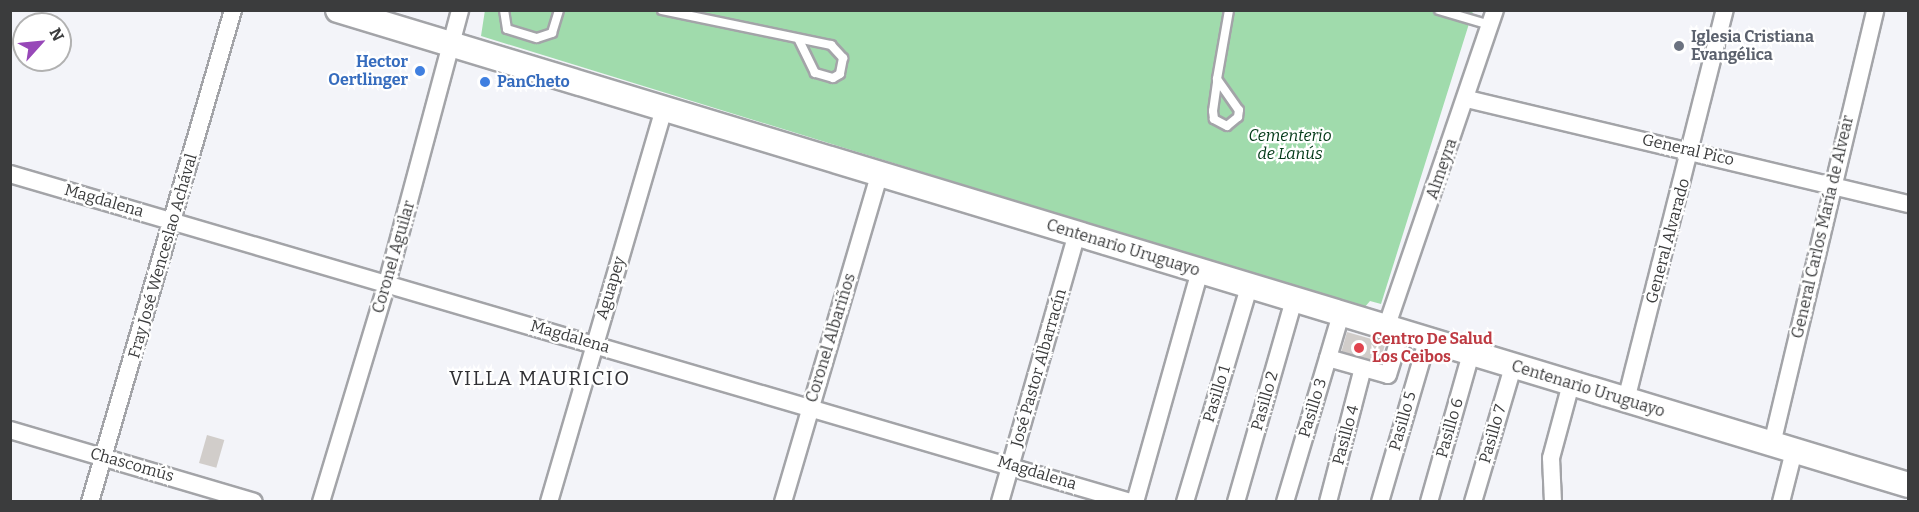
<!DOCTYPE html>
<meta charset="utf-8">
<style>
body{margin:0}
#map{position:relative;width:1919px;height:512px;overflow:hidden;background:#f3f4f9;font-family:Bitter,serif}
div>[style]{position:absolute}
.green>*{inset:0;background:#a0dbac}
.building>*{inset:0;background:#d1cdca;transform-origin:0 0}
.roads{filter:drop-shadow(2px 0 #a3a4a8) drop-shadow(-2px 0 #a3a4a8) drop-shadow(0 2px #a3a4a8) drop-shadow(0 -2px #a3a4a8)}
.service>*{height:8px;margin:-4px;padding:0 4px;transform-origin:4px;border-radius:4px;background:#fff}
.minor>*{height:16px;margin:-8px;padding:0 8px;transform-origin:8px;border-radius:8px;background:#fff}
.secondary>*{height:24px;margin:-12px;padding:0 12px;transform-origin:12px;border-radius:12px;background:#fff}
.dots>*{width:16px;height:16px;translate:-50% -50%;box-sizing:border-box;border:3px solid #fff;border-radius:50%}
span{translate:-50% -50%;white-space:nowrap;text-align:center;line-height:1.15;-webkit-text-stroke:4.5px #fff;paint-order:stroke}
.worship-label{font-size:16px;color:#5b616d;font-weight:700}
.left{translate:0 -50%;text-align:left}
.shop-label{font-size:16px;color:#366cbe;font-weight:700}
.right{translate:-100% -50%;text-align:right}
.park-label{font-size:16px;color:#003816;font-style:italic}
.street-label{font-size:16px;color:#3b3c3d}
.health-label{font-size:16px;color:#be3a42;font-weight:700}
.quarter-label{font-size:20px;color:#303034;letter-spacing:1.5px}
.frame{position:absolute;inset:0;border:12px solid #3b3c3d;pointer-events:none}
.north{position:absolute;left:12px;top:12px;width:60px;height:60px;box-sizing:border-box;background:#fff;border:2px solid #b1b1b1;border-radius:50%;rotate:63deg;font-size:16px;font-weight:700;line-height:24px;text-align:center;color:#3b3c3d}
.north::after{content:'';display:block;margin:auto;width:21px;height:27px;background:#9748b8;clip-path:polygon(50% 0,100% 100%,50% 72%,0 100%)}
</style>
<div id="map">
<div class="green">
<div style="clip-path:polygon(485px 10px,1473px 11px,1381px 304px,1370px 301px,1364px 308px,481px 36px)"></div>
</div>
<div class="building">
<div style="left:1347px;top:332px;width:40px;height:20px;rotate:16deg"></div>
<div style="left:207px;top:435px;width:18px;height:29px;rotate:16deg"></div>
</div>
<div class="roads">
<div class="service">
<div style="left:504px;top:10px;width:19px;rotate:81deg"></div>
<div style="left:507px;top:29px;width:31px;rotate:17deg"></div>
<div style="left:537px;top:38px;width:16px;rotate:-18deg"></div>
<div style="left:552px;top:33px;width:24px;rotate:-73deg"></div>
<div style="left:662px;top:10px;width:173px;rotate:11.7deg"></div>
<div style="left:831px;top:45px;width:18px;rotate:47deg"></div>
<div style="left:843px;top:58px;width:16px;rotate:101deg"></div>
<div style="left:840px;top:74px;width:8px;rotate:150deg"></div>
<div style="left:833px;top:78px;width:19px;rotate:-164deg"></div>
<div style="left:815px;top:73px;width:37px;rotate:-116deg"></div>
<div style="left:1439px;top:10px;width:53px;rotate:16.4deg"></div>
<div style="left:1217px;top:79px;width:38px;rotate:55deg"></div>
<div style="left:1239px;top:110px;width:7px;rotate:98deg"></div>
<div style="left:1238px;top:117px;width:14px;rotate:141deg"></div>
<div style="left:1227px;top:126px;width:15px;rotate:-152deg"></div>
<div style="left:1214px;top:119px;width:8px;rotate:-97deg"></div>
<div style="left:1213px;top:111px;width:28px;rotate:-82deg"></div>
<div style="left:1217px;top:83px;width:4px;rotate:-90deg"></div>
<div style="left:1217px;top:79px;width:70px;rotate:-80.1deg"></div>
</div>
<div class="minor">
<div style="left:1467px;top:99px;width:453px;rotate:13.4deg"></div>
<div style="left:10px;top:174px;width:1167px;rotate:16.32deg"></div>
<div style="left:1386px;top:328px;width:336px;rotate:-71.1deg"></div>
<div style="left:1328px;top:358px;width:62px;rotate:15.8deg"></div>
<div style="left:1388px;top:375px;width:44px;rotate:-72.8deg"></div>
<div style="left:1626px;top:400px;width:402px;rotate:-75.8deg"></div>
<div style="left:10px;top:430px;width:254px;rotate:16.4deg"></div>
<div style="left:1772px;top:444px;width:446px;rotate:-76.6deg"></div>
<div style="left:90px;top:502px;width:512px;rotate:-73.79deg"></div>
<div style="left:321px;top:502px;width:229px;rotate:-73.2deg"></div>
<div style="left:387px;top:283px;width:283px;rotate:-75deg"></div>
<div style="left:549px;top:502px;width:409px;rotate:-73.7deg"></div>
<div style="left:783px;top:502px;width:341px;rotate:-73.6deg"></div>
<div style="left:1000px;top:502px;width:279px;rotate:-74deg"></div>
<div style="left:1135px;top:502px;width:240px;rotate:-74.3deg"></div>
<div style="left:1185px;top:502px;width:224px;rotate:-73.4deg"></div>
<div style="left:1236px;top:502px;width:210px;rotate:-74deg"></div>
<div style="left:1285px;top:502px;width:196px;rotate:-73.4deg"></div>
<div style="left:1328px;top:502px;width:138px;rotate:-75.4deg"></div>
<div style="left:1380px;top:502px;width:168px;rotate:-73.7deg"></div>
<div style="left:1429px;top:502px;width:154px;rotate:-74.2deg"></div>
<div style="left:1473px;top:502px;width:141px;rotate:-73.5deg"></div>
<div style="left:1553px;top:502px;width:44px;rotate:-92.6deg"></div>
<div style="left:1551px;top:458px;width:77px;rotate:-74.9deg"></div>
<div style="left:1781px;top:502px;width:53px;rotate:-75.7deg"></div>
</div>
<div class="secondary">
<div style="left:338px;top:10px;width:1640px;rotate:16.83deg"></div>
</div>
</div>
<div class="dots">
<div style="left:1679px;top:46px;background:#6b7280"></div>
<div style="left:420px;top:71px;background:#3f7fe0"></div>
<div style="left:485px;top:82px;background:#3f7fe0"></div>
<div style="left:1359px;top:348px;background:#e0444e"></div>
</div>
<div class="worship-label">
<span class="left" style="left:1691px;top:46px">Iglesia Cristiana<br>Evangélica</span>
</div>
<div class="shop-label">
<span class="right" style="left:408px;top:71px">Hector<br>Oertlinger</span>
<span class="left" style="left:497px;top:82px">PanCheto</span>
</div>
<div class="park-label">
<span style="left:1290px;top:145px">Cementerio<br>de Lanús</span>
</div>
<div class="street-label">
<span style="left:1688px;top:150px;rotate:13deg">General Pico</span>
<span style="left:1442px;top:169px;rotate:-71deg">Almeyra</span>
<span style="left:104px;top:201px;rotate:16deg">Magdalena</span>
<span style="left:1823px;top:227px;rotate:-77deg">General Carlos María de Alvear</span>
<span style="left:1668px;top:241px;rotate:-75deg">General Alvarado</span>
<span style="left:1123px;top:248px;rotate:17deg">Centenario Uruguayo</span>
<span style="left:163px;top:256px;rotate:-74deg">Fray José Wenceslao Achával</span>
<span style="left:394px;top:257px;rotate:-74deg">Coronel Aguilar</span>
<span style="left:611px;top:288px;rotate:-73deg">Aguapey</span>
<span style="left:570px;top:337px;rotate:16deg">Magdalena</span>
<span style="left:831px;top:338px;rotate:-73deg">Coronel Albariños</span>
<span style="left:1039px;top:368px;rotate:-74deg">José Pastor Albarracín</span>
<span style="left:1588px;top:389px;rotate:17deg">Centenario Uruguayo</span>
<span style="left:1217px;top:394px;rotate:-73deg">Pasillo 1</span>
<span style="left:1265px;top:401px;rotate:-74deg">Pasillo 2</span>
<span style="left:1313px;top:408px;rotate:-73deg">Pasillo 3</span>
<span style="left:1403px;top:421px;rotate:-74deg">Pasillo 5</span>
<span style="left:1450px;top:428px;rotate:-74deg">Pasillo 6</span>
<span style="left:1493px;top:434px;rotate:-74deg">Pasillo 7</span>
<span style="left:1346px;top:435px;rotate:-75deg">Pasillo 4</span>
<span style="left:132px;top:465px;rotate:16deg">Chascomús</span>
<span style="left:1037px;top:473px;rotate:17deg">Magdalena</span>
</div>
<div class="health-label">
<span class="left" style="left:1372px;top:348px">Centro De Salud<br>Los Ceibos</span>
</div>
<div class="quarter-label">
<span style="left:540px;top:378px">VILLA MAURICIO</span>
</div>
<div class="frame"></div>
<div class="north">N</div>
</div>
